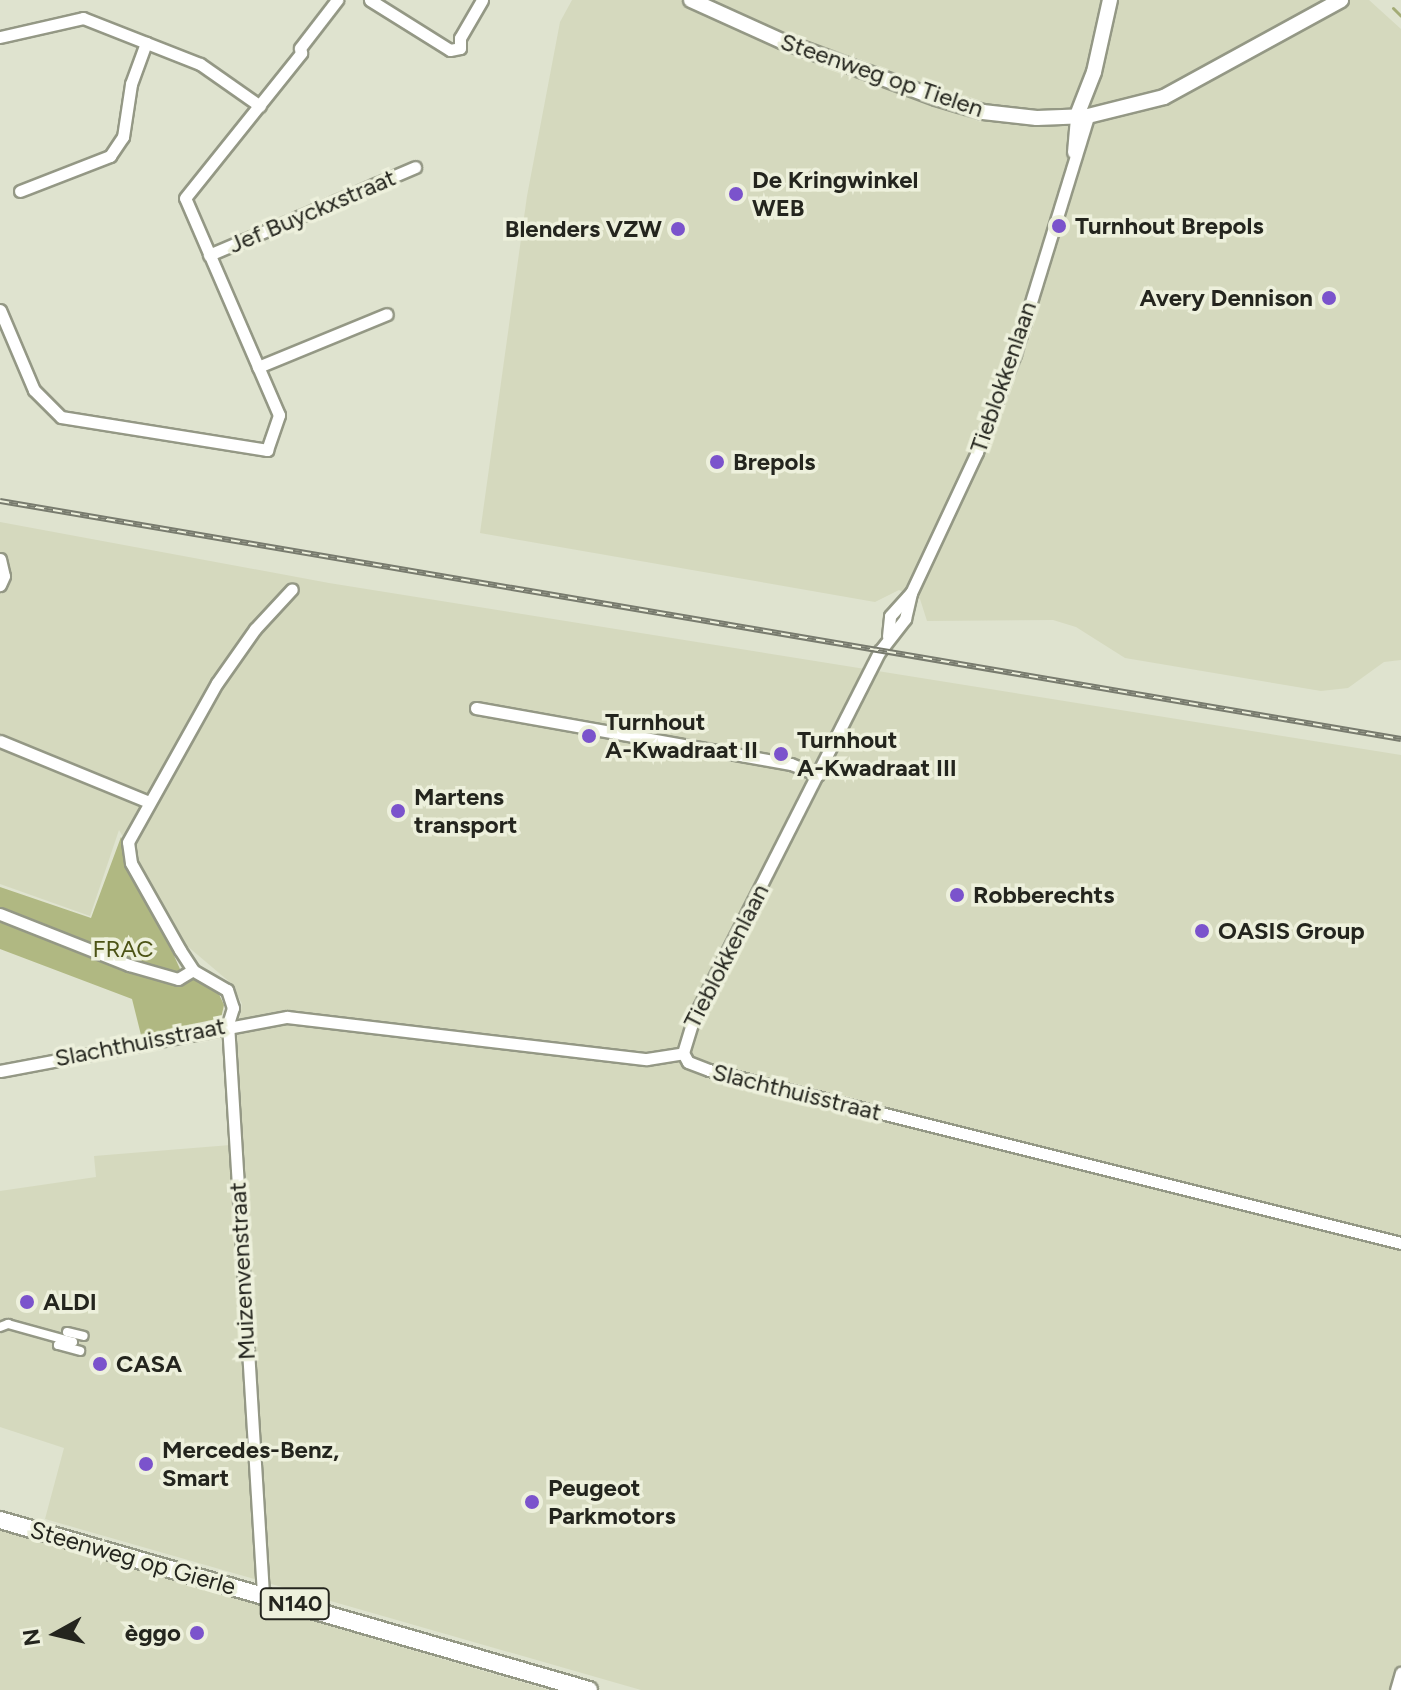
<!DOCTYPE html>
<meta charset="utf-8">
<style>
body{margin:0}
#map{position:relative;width:1401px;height:1690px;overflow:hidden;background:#dfe3cf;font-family:Figtree,sans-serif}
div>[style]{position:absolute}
.built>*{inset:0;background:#d5d9be}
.forest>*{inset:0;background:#b0b882}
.stream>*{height:3px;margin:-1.5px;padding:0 1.5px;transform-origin:1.5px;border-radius:1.5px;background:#a4ac76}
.roads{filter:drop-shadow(2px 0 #949885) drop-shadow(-2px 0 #949885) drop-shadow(0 2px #949885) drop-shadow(0 -2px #949885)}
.pedestrian>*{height:8px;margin:-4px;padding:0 4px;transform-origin:4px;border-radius:4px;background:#fff}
.minor>*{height:11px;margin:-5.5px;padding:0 5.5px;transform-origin:5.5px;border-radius:5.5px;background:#fff}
.tertiary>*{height:14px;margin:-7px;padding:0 7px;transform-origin:7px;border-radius:7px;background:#fff}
.primary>*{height:16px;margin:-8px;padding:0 8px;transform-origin:8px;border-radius:8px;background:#fff}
.rail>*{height:6px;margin-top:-3px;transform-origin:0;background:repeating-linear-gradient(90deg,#edf0dc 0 9px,#787b6e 0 18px);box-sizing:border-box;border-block:2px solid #787b6e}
.dots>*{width:22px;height:22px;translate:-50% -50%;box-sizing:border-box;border:4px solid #edf0dc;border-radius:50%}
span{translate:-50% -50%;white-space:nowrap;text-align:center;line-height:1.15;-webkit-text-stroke:7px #edf0dc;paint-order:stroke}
.shield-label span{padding:2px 6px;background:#edf0dc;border:2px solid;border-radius:6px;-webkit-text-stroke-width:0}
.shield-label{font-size:22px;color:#24251e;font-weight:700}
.street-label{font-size:24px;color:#24251e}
.poi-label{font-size:24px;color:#24251e;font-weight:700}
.left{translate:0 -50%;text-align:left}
.right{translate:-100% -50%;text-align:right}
.park-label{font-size:24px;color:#4c5316}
.north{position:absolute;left:16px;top:1594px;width:80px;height:80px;-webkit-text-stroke:6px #edf0dc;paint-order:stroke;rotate:262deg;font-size:22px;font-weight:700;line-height:32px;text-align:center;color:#24251e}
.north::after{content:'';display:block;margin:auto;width:28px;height:36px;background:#24251e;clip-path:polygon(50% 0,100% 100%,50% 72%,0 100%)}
</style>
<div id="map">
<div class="built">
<div style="clip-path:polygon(572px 0,1369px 0,1401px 29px,1401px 660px,1384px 662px,1348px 688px,1321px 691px,1125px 658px,1076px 627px,1053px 620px,927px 621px,920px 599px,899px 590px,875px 602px,480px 533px,527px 196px,560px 22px)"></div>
<div style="clip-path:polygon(0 522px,329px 583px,1401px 755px,1401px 1690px,641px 1690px,45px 1519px,64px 1448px,0 1427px,0 1191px,96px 1177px,94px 1156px,243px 1144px,237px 1036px,242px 1004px,232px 984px,186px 945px,119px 830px,90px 916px,0 884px)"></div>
<div style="clip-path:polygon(0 1530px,38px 1541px,549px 1690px,0 1690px)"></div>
</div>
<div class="forest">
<div style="clip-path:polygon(121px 837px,180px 969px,187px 966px,218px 992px,224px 1005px,221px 1018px,141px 1035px,132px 999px,0 949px,0 887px,91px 918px)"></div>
</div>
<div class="stream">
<div style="left:1393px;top:8px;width:11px;rotate:45deg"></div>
</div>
<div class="roads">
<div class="pedestrian">
<div style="left:0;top:1327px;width:9px;rotate:-21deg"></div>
<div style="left:8px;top:1324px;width:67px;rotate:15.5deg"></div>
<div style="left:73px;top:1342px;width:15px;rotate:169deg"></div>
<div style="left:58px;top:1345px;width:23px;rotate:15deg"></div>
<div style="left:67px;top:1332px;width:17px;rotate:13deg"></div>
</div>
<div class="minor">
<div style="left:370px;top:0;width:94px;rotate:32deg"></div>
<div style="left:450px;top:50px;width:10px;rotate:-11deg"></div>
<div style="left:460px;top:48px;width:10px;rotate:-90deg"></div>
<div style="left:460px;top:38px;width:44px;rotate:-59.9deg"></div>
<div style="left:0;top:37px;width:85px;rotate:-12.9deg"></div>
<div style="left:83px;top:18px;width:126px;rotate:21.5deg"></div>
<div style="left:200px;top:64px;width:73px;rotate:35deg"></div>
<div style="left:1073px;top:152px;width:34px;rotate:-85deg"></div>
<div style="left:20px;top:191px;width:97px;rotate:-21.3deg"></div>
<div style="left:110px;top:156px;width:23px;rotate:-56deg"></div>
<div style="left:123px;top:137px;width:54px;rotate:-81.4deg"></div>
<div style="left:131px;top:84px;width:44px;rotate:-69.9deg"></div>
<div style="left:209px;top:255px;width:224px;rotate:-23.1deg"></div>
<div style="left:0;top:310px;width:87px;rotate:67deg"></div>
<div style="left:34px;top:390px;width:38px;rotate:45deg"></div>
<div style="left:61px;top:417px;width:209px;rotate:9.1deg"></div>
<div style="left:267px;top:450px;width:37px;rotate:-71deg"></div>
<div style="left:279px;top:415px;width:236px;rotate:-113.4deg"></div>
<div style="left:185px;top:198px;width:186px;rotate:-51.3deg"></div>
<div style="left:301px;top:53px;width:5px;rotate:-101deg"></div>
<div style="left:300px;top:48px;width:61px;rotate:-52.4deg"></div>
<div style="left:258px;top:367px;width:139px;rotate:-22.3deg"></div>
<div style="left:0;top:559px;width:17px;rotate:77deg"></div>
<div style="left:4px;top:576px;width:10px;rotate:114deg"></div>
<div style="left:888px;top:636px;width:20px;rotate:-84deg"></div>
<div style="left:890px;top:616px;width:31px;rotate:-48deg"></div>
<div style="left:476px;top:708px;width:320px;rotate:10.1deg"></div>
<div style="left:791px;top:764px;width:29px;rotate:22deg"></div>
<div style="left:0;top:741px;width:161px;rotate:22.3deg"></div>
<div style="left:0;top:914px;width:139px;rotate:21.6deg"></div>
<div style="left:129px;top:965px;width:51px;rotate:15.9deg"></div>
<div style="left:178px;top:979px;width:17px;rotate:-31deg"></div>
<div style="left:683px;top:1053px;width:38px;rotate:-73deg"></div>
<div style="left:694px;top:1017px;width:411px;rotate:-63.1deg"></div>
<div style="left:880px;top:651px;width:41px;rotate:-52deg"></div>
<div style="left:905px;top:619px;width:27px;rotate:-77deg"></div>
<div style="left:911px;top:593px;width:156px;rotate:-64.9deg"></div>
<div style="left:977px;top:452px;width:105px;rotate:-68.8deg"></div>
<div style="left:1015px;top:354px;width:249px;rotate:-72.9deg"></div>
<div style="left:683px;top:1053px;width:10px;rotate:61deg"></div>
<div style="left:688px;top:1062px;width:22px;rotate:21deg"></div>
<div style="left:709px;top:1070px;width:713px;rotate:14.04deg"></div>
<div style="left:0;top:1071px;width:292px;rotate:-10.7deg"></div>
<div style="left:287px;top:1017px;width:362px;rotate:6.7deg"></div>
<div style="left:647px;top:1059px;width:36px;rotate:-9deg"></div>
<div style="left:263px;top:1594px;width:571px;rotate:-93.51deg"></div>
<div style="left:228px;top:1024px;width:17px;rotate:-73deg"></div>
<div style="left:233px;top:1008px;width:19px;rotate:-108deg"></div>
<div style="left:227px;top:990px;width:39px;rotate:-150deg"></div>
<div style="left:193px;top:970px;width:24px;rotate:-123deg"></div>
<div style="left:180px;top:950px;width:100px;rotate:-119.4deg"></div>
<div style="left:131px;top:863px;width:21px;rotate:-98deg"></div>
<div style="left:128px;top:842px;width:182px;rotate:-60.8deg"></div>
<div style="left:217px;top:683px;width:66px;rotate:-54.9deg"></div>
<div style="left:255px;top:629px;width:54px;rotate:-47.2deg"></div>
<div style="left:1396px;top:1690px;width:18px;rotate:-74deg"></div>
</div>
<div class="tertiary">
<div style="left:691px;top:0;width:100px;rotate:24.3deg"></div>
<div style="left:782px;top:41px;width:164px;rotate:20.3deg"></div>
<div style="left:936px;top:98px;width:49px;rotate:16.6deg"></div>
<div style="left:983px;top:112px;width:54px;rotate:6.3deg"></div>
<div style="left:1037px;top:118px;width:51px;rotate:-2.2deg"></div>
<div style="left:1088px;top:116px;width:78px;rotate:-14deg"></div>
<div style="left:1164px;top:97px;width:202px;rotate:-28.7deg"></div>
<div style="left:1076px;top:118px;width:49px;rotate:-68.6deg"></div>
<div style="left:1094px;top:72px;width:74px;rotate:-77.5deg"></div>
</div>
<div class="primary">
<div style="left:0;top:1520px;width:613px;rotate:16.1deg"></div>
</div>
</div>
<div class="rail">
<div style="left:0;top:501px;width:1421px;rotate:9.64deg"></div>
</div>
<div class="dots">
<div style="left:736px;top:194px;background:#7b53cc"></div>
<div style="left:1059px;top:226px;background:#7b53cc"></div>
<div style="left:678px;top:229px;background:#7b53cc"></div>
<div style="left:1329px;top:298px;background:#7b53cc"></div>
<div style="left:717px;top:462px;background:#7b53cc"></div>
<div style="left:589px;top:736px;background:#7b53cc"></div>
<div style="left:781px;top:754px;background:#7b53cc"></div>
<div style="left:398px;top:811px;background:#7b53cc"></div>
<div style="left:957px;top:895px;background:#7b53cc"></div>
<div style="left:1202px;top:931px;background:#7b53cc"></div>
<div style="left:27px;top:1302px;background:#7b53cc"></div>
<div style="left:100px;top:1364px;background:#7b53cc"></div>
<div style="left:146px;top:1464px;background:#7b53cc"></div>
<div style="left:532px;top:1502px;background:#7b53cc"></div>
<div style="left:197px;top:1633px;background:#7b53cc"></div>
</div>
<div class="shield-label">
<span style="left:295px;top:1604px">N140</span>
</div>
<div class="street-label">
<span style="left:882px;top:75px;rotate:19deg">Steenweg op Tielen</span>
<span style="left:312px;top:211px;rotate:-23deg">Jef Buyckxstraat</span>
<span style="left:1003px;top:377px;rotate:-71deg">Tieblokkenlaan</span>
<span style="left:726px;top:956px;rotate:-63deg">Tieblokkenlaan</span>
<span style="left:140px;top:1042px;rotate:-11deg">Slachthuisstraat</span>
<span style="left:797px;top:1092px;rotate:14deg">Slachthuisstraat</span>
<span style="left:242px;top:1271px;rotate:-93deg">Muizenvenstraat</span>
<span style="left:133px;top:1558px;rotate:16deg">Steenweg op Gierle</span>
</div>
<div class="poi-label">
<span class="left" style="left:752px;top:194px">De Kringwinkel<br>WEB</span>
<span class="left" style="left:1075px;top:226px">Turnhout Brepols</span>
<span class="right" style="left:662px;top:229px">Blenders VZW</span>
<span class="right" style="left:1313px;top:298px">Avery Dennison</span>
<span class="left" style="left:733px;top:462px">Brepols</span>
<span class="left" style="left:605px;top:736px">Turnhout<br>A-Kwadraat II</span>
<span class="left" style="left:797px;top:754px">Turnhout<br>A-Kwadraat III</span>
<span class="left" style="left:414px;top:811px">Martens<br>transport</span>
<span class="left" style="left:973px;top:895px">Robberechts</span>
<span class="left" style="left:1218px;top:931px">OASIS Group</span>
<span class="left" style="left:43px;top:1302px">ALDI</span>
<span class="left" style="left:116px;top:1364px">CASA</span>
<span class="left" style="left:162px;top:1464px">Mercedes-Benz,<br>Smart</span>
<span class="left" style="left:548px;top:1502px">Peugeot<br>Parkmotors</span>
<span class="right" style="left:181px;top:1633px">èggo</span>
</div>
<div class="park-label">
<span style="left:123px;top:949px">FRAC</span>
</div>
<div class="north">N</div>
</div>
